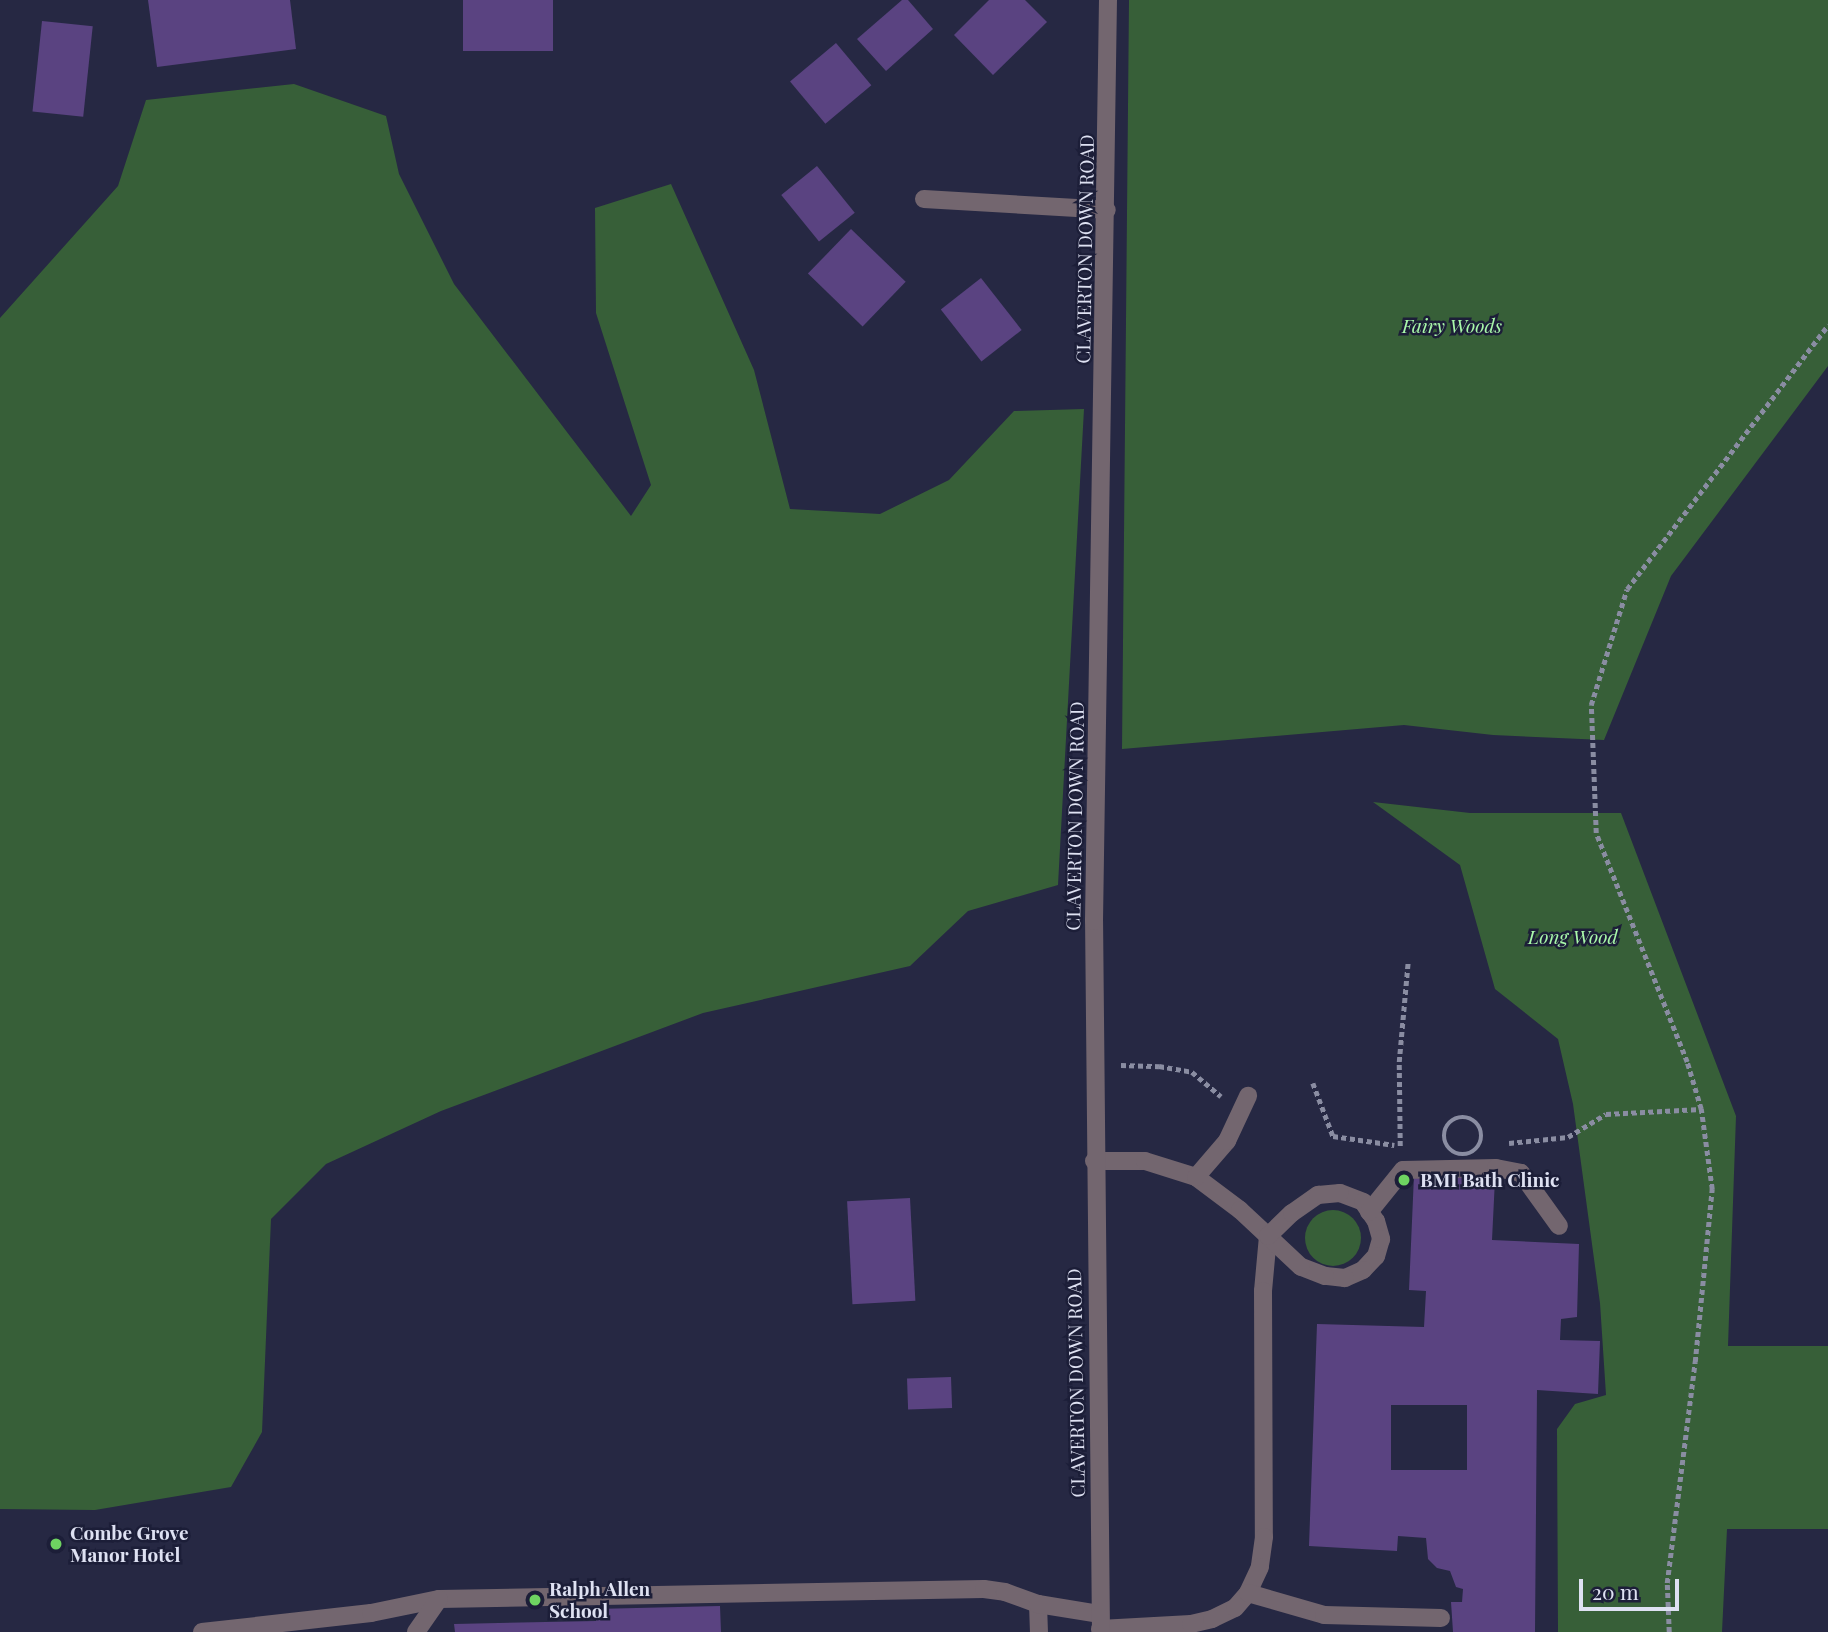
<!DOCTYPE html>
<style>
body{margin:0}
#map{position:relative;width:1828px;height:1632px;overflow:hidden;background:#262843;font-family:"Playfair Display",serif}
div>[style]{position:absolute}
.green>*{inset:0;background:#375f38}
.round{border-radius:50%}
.building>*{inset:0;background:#5a4381;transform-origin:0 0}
.path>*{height:4.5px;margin-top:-2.25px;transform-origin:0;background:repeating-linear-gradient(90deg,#8a8da2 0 5px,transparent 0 8.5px)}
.path>.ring{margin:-2.25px;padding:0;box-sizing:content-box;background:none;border:4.5px solid #8a8da2;border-radius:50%}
.service>*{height:18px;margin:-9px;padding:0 9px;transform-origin:9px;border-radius:9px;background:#73666f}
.minor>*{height:18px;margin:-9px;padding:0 9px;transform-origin:9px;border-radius:9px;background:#73666f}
.tertiary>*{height:18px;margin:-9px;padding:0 9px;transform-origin:9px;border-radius:9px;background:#73666f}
.dots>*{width:19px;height:19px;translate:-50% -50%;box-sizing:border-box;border:4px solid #1c1e38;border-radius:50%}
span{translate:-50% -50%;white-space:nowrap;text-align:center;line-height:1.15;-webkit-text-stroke:5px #1c1e38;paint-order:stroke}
.street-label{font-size:19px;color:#dee1f2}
.park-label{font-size:19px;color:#a9f8aa;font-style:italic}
.poi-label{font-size:19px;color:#dee1f2;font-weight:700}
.left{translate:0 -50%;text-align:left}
.scale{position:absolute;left:1579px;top:1579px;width:100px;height:32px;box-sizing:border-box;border:4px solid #dee1f2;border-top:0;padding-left:9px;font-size:21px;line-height:24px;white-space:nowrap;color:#dee1f2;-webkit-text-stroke:5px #1c1e38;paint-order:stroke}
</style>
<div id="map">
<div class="green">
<div style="clip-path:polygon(1129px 0,1828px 0,1828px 366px,1671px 576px,1604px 740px,1493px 735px,1404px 725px,1122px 749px)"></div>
<div style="clip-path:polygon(294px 84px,386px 116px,399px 174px,454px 284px,631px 516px,651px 485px,596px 313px,595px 208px,671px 184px,754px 370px,790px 509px,880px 514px,949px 480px,1014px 411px,1084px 409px,1058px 885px,968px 911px,910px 966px,703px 1013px,441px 1111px,326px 1164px,271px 1219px,262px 1432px,231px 1487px,95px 1510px,0 1509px,0 318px,118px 186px,146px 100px)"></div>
<div style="clip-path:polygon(1373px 802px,1470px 813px,1621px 813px,1736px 1116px,1728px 1346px,1828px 1346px,1828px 1529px,1727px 1529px,1722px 1632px,1558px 1632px,1557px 1429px,1575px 1404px,1606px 1395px,1600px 1303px,1573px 1104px,1558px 1039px,1495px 989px,1460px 865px)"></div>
<div class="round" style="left:1305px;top:1210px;width:56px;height:56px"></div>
</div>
<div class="building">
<div style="clip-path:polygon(148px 0,290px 0,296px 49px,157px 67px)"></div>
<div style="left:463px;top:0;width:90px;height:51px"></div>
<div style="clip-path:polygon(902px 0,908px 0,933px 29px,886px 71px,857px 39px)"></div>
<div style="clip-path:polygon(989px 0,1025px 0,1047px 22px,993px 75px,954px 35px)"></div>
<div style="left:42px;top:21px;width:51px;height:91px;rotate:6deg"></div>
<div style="left:836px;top:43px;width:55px;height:60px;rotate:50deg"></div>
<div style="left:817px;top:166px;width:60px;height:46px;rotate:51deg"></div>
<div style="left:851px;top:229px;width:76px;height:62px;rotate:44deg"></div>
<div style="left:981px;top:278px;width:66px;height:51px;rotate:52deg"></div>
<div style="clip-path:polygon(evenodd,1414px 1175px,1495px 1179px,1492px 1240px,1579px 1244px,1577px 1317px,1561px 1319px,1560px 1340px,1600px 1341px,1598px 1394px,1537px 1390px,1535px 1632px,1453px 1632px,1451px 1602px,1462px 1602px,1463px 1589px,1456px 1587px,1450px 1571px,1437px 1568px,1428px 1559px,1426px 1538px,1398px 1536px,1397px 1551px,1309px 1546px,1317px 1324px,1424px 1327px,1426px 1291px,1409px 1290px,1414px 1175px,1391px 1405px,1467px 1405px,1467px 1470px,1391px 1470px,1391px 1405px)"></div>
<div style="left:910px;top:1198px;width:103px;height:63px;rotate:87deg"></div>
<div style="left:951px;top:1377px;width:31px;height:44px;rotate:88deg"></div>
<div style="clip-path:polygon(720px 1606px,721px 1632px,455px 1632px,454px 1624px,596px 1621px,595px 1609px)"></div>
</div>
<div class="path">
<div style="left:1121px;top:1065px;width:38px;rotate:2deg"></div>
<div style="left:1159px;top:1066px;width:34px;rotate:10deg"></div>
<div style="left:1192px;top:1072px;width:38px;rotate:40deg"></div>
<div style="left:1313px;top:1083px;width:57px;rotate:69.3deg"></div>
<div style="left:1333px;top:1136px;width:62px;rotate:8.4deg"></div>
<div class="ring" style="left:1444px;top:1117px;width:33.5px;height:33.5px"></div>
<div style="left:1509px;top:1143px;width:59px;rotate:-5.8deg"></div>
<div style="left:1568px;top:1137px;width:44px;rotate:-31.2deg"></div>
<div style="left:1606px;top:1114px;width:95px;rotate:-3deg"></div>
<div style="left:1400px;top:1146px;width:84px;rotate:-90.7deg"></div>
<div style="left:1399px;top:1062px;width:100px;rotate:-84.9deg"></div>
<div style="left:1669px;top:1632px;width:49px;rotate:-92.3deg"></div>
<div style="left:1667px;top:1583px;width:223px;rotate:-82.8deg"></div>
<div style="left:1695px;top:1362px;width:174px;rotate:-84.4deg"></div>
<div style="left:1712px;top:1189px;width:81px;rotate:-97.8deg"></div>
<div style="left:1701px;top:1109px;width:49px;rotate:-106.6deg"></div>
<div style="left:1687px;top:1062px;width:246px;rotate:-111.7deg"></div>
<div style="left:1596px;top:833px;width:128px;rotate:-92.2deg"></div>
<div style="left:1591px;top:705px;width:121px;rotate:-72.8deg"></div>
<div style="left:1627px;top:589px;width:332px;rotate:-52.7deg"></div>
</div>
<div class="service">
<div style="left:1094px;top:1161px;width:51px"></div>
<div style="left:1145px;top:1161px;width:53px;rotate:17.4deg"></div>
<div style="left:1196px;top:1177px;width:55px;rotate:36.9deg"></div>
<div style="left:1240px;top:1210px;width:38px;rotate:43deg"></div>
<div style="left:1268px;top:1236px;width:55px;rotate:95.2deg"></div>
<div style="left:1263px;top:1291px;width:246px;rotate:89.8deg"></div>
<div style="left:1264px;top:1537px;width:30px;rotate:98deg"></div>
<div style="left:1260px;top:1567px;width:29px;rotate:115deg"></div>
<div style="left:1196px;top:1177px;width:48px;rotate:-49.3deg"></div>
<div style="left:1227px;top:1141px;width:50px;rotate:-65deg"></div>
<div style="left:1340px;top:1193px;width:25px;rotate:21deg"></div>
<div style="left:1363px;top:1202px;width:23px;rotate:56deg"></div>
<div style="left:1376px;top:1221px;width:19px;rotate:74deg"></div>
<div style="left:1381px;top:1239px;width:18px;rotate:106deg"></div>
<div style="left:1376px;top:1256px;width:19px;rotate:133deg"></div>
<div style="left:1363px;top:1270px;width:20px;rotate:156deg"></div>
<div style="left:1345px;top:1278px;width:20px;rotate:-174deg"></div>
<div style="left:1325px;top:1276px;width:26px;rotate:-159deg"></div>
<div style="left:1301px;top:1267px;width:45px;rotate:-136.8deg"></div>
<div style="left:1268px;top:1236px;width:33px;rotate:-44deg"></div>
<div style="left:1292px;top:1213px;width:32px;rotate:-35deg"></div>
<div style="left:1318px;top:1195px;width:22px;rotate:-5deg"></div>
<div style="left:1369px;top:1212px;width:54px;rotate:-51deg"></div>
<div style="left:1403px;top:1170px;width:93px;rotate:-1.2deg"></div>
<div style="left:1496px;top:1168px;width:25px;rotate:11deg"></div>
<div style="left:1521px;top:1173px;width:65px;rotate:54.4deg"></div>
<div style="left:1038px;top:1604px;width:28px;rotate:88deg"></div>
<div style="left:1100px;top:1629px;width:91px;rotate:-3.1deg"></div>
<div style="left:1191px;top:1624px;width:22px;rotate:-13deg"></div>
<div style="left:1212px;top:1619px;width:25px;rotate:-26deg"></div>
<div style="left:1235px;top:1608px;width:20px;rotate:-49deg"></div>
<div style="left:1248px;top:1593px;width:79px;rotate:16.1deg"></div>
<div style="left:1324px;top:1615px;width:117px;rotate:1.5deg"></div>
<div style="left:202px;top:1632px;width:170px;rotate:-6.4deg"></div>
<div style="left:371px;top:1613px;width:69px;rotate:-11.6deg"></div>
<div style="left:439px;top:1599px;width:545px;rotate:-1.05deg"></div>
<div style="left:984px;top:1589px;width:21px;rotate:8deg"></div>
<div style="left:1005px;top:1592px;width:35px;rotate:20deg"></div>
<div style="left:1038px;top:1604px;width:63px;rotate:9.2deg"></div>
<div style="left:416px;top:1632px;width:40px;rotate:-55.1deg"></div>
</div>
<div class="minor">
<div style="left:924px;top:199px;width:183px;rotate:3.4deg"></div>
</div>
<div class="tertiary">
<div style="left:1101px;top:1632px;width:711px;rotate:-90.56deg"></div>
<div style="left:1094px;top:921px;width:921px;rotate:-89.13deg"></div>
</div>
<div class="dots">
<div style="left:1404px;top:1180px;background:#6ed361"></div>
<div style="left:56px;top:1544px;background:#6ed361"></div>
<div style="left:535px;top:1600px;background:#6ed361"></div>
</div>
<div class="street-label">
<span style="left:1085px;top:249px;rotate:-89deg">CLAVERTON DOWN ROAD</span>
<span style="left:1075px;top:816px;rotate:-89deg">CLAVERTON DOWN ROAD</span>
<span style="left:1076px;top:1383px;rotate:-91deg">CLAVERTON DOWN ROAD</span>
</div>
<div class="park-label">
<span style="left:1452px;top:326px">Fairy Woods</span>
<span style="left:1573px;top:937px">Long Wood</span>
</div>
<div class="poi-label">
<span class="left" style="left:1420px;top:1180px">BMI Bath Clinic</span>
<span class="left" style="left:70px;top:1544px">Combe Grove<br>Manor Hotel</span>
<span class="left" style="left:549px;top:1600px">Ralph Allen<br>School</span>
</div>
<div class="scale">20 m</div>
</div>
